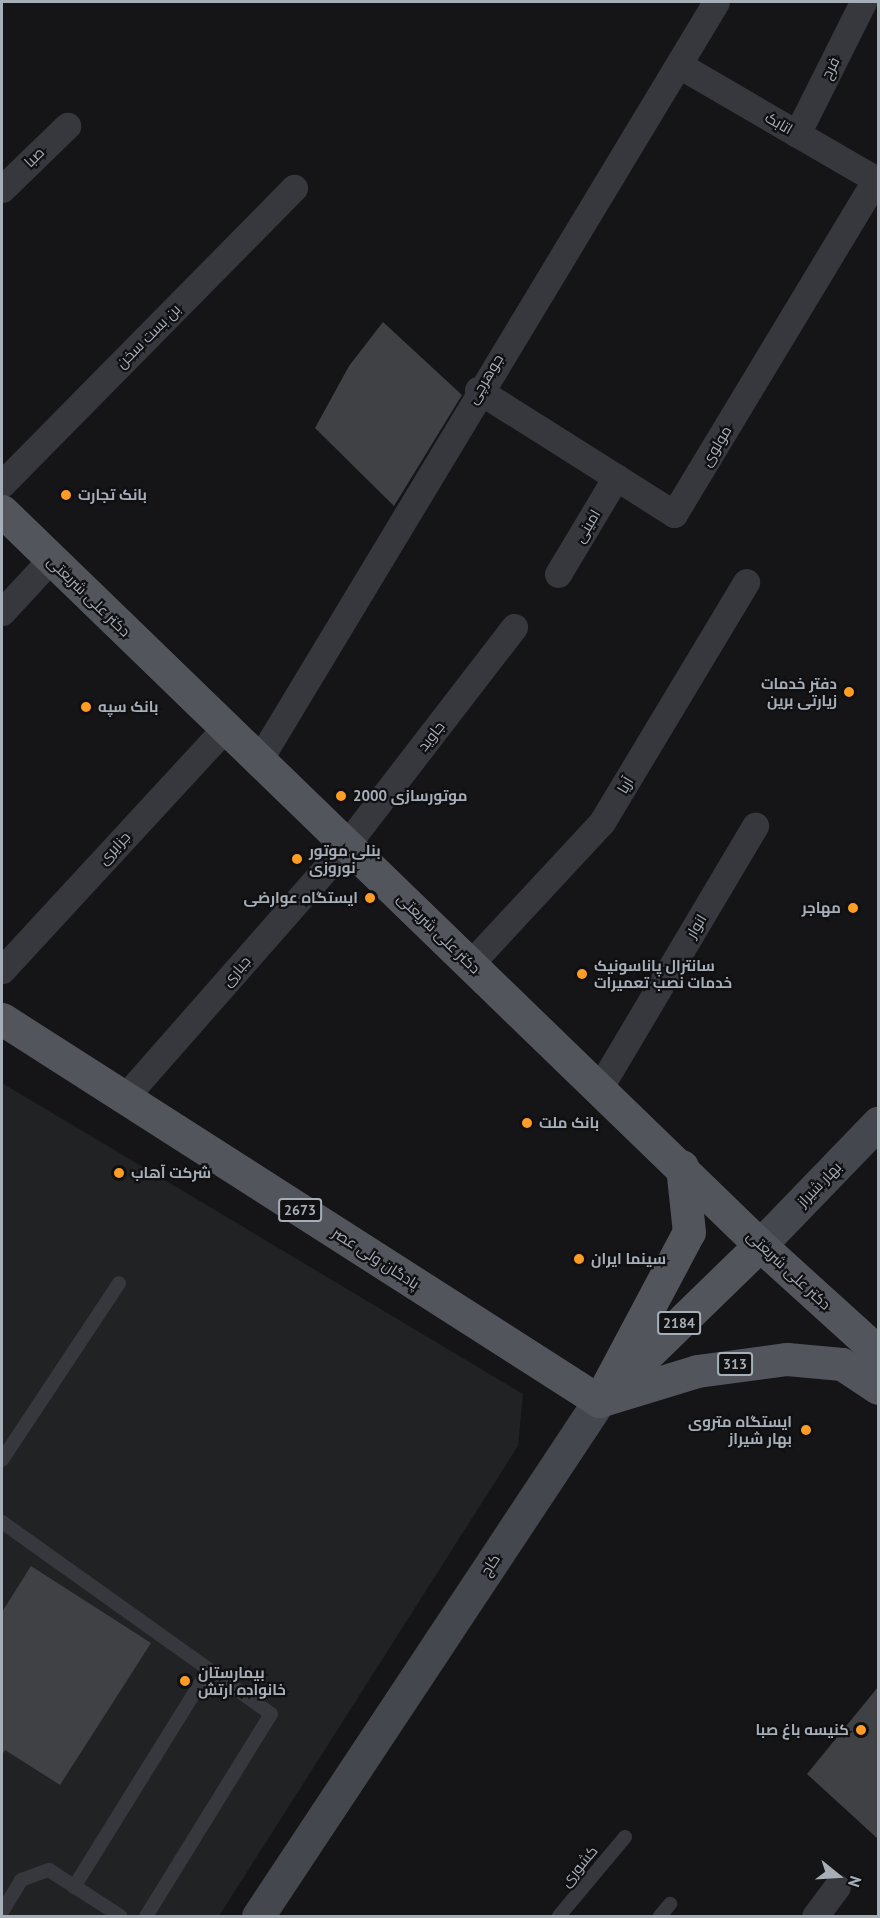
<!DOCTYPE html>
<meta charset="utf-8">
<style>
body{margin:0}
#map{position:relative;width:880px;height:1918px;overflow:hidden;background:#151517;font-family:"PT Sans",Cairo,sans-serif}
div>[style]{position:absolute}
.built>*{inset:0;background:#212224}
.building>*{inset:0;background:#3f4144}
.lane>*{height:14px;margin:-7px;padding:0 7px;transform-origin:7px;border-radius:7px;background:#36383d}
.street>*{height:27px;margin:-13.5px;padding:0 13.5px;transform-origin:13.5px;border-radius:13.5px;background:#36383d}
.secondary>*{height:33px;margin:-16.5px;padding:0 16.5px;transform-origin:16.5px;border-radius:16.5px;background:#44474d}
.primary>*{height:33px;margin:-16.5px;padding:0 16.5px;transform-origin:16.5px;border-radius:16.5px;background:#52555c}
.dots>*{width:16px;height:16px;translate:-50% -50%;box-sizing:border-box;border:3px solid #101012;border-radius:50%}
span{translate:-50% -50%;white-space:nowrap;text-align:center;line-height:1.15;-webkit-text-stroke:4.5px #101012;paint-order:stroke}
.shield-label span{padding:2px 4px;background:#101012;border:2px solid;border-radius:4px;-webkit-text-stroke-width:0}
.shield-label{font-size:14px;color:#a6aeb8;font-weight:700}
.street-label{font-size:15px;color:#a6aeb8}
.poi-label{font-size:15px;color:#a6aeb8;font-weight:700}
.left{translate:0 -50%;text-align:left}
.right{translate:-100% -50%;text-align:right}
.frame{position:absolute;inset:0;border:3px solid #a6aeb8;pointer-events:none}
.north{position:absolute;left:808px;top:1846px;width:60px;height:60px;-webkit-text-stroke:4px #101012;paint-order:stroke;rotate:108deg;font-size:16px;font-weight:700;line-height:24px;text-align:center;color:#a6aeb8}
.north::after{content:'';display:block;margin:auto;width:21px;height:27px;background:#a6aeb8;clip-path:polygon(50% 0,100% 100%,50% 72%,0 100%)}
</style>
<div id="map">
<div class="built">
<div style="clip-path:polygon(2px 1083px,523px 1394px,518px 1446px,219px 1916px,2px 1916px)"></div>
</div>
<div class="building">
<div style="clip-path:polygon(383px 322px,462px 395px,394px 506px,315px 428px,349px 366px)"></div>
<div style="clip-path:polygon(31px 1566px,151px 1643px,60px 1785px,5px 1750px,2px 1755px,2px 1612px)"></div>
<div style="clip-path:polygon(878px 1687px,878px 1839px,807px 1774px)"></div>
</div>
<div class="lane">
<div style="left:2px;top:1460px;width:212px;rotate:-56.5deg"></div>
<div style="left:2px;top:1522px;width:330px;rotate:35.5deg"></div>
<div style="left:271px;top:1714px;width:238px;rotate:121.7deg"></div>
<div style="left:74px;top:1887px;width:254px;rotate:-58.2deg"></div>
<div style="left:2px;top:1912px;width:37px;rotate:-59deg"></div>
<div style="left:21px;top:1880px;width:30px;rotate:-20deg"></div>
<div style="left:49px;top:1870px;width:85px;rotate:32.9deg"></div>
<div style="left:559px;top:1916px;width:103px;rotate:-50.1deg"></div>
<div style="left:660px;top:1916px;width:16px;rotate:-50deg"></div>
</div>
<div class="street">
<div style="left:679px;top:65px;width:230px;rotate:30.2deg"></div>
<div style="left:797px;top:134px;width:148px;rotate:-63.4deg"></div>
<div style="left:2px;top:189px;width:91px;rotate:-44.1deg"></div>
<div style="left:478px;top:390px;width:232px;rotate:32.3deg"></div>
<div style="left:674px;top:514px;width:391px;rotate:-58.9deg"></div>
<div style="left:2px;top:484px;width:416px;rotate:-45.4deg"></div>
<div style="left:558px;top:574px;width:113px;rotate:-59.1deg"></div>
<div style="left:2px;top:612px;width:72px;rotate:-47.2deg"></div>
<div style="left:259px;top:760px;width:885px;rotate:-58.91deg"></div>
<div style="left:471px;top:963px;width:192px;rotate:-47.1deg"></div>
<div style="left:602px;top:822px;width:280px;rotate:-59deg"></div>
<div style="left:2px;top:970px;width:330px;rotate:-47.3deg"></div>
<div style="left:600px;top:1087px;width:304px;rotate:-59.3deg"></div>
<div style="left:125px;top:1097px;width:337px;rotate:-48.7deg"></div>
<div style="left:347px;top:844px;width:274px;rotate:-52.4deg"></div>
<div style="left:815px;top:1916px;width:36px;rotate:-53deg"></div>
</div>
<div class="secondary">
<div style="left:760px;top:1245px;width:170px;rotate:-46deg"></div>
<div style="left:258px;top:1916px;width:618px;rotate:-56.49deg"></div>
</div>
<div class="primary">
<div style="left:2px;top:511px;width:1055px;rotate:44.08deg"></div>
<div style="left:760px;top:1245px;width:159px;rotate:42.2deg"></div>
<div style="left:2px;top:1019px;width:709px;rotate:32.61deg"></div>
<div style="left:620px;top:1381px;width:195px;rotate:-44.2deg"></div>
<div style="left:599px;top:1401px;width:102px;rotate:-17deg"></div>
<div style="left:697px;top:1371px;width:91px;rotate:-7.6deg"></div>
<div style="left:787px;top:1359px;width:55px;rotate:5.2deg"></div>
<div style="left:842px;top:1364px;width:43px;rotate:33.7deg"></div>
<div style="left:599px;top:1401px;width:191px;rotate:-62deg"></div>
<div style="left:689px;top:1232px;width:66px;rotate:-96.1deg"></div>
</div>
<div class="dots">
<div style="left:66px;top:495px;background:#ff9c26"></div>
<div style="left:849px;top:692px;background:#ff9c26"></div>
<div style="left:86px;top:707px;background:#ff9c26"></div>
<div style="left:341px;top:796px;background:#ff9c26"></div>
<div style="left:297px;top:859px;background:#ff9c26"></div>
<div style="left:370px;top:898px;background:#ff9c26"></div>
<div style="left:853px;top:908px;background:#ff9c26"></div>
<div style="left:582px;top:974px;background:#ff9c26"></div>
<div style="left:527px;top:1123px;background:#ff9c26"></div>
<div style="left:119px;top:1173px;background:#ff9c26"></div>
<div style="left:579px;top:1259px;background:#ff9c26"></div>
<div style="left:806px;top:1430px;background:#ff9c26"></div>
<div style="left:185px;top:1681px;background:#ff9c26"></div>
<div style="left:861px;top:1730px;background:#ff9c26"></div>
</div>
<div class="shield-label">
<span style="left:300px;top:1210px">2673</span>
<span style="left:679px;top:1323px">2184</span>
<span style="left:735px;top:1364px">313</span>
</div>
<div class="street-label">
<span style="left:830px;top:68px;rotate:-63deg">فرح</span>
<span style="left:779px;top:123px;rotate:30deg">اتابک</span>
<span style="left:34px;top:157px;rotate:-44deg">صبا</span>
<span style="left:148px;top:336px;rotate:-45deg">بن بست سخن</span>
<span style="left:485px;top:379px;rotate:-59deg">جوهرچی</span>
<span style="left:716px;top:446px;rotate:-59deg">مولوی</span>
<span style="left:587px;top:526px;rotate:-59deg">امینی</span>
<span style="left:89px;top:596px;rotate:44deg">دکتر علی شریعتی</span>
<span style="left:431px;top:736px;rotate:-52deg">جاوید</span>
<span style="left:625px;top:785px;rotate:-59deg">آریا</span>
<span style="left:114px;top:848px;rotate:-47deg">جزایری</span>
<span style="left:696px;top:926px;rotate:-59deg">انوار</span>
<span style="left:439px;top:933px;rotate:44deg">دکتر علی شریعتی</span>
<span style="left:236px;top:971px;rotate:-49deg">جباری</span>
<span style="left:819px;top:1184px;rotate:-46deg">بهار شیراز</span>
<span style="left:376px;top:1258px;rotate:33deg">پادگان ولی عصر</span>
<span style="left:789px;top:1270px;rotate:43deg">دکتر علی شریعتی</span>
<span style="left:490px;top:1565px;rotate:-57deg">کاج</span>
<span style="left:579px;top:1866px;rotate:-50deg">کشوری</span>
</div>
<div class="poi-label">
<span class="left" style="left:78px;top:495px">بانک تجارت</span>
<span class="right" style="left:837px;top:692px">دفتر خدمات<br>زیارتی برین</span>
<span class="left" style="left:98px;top:707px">بانک سپه</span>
<span class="left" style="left:353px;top:796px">موتورسازی 2000</span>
<span class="left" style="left:309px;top:859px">بنلی موتور<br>نوروزی</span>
<span class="right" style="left:358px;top:898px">ایستگاه عوارضی</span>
<span class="right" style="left:841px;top:908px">مهاجر</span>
<span class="left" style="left:594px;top:974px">سانترال پاناسونیک<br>خدمات نصب تعمیرات</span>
<span class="left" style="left:539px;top:1123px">بانک ملت</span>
<span class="left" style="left:131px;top:1173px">شرکت آهاب</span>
<span class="left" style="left:591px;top:1259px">سینما ایران</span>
<span class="right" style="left:792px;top:1430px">ایستگاه متروی<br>بهار شیراز</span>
<span class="left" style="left:198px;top:1681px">بیمارستان<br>خانواده ارتش</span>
<span class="right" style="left:849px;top:1730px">کنیسه باغ صبا</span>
</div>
<div class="frame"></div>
<div class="north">N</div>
</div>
